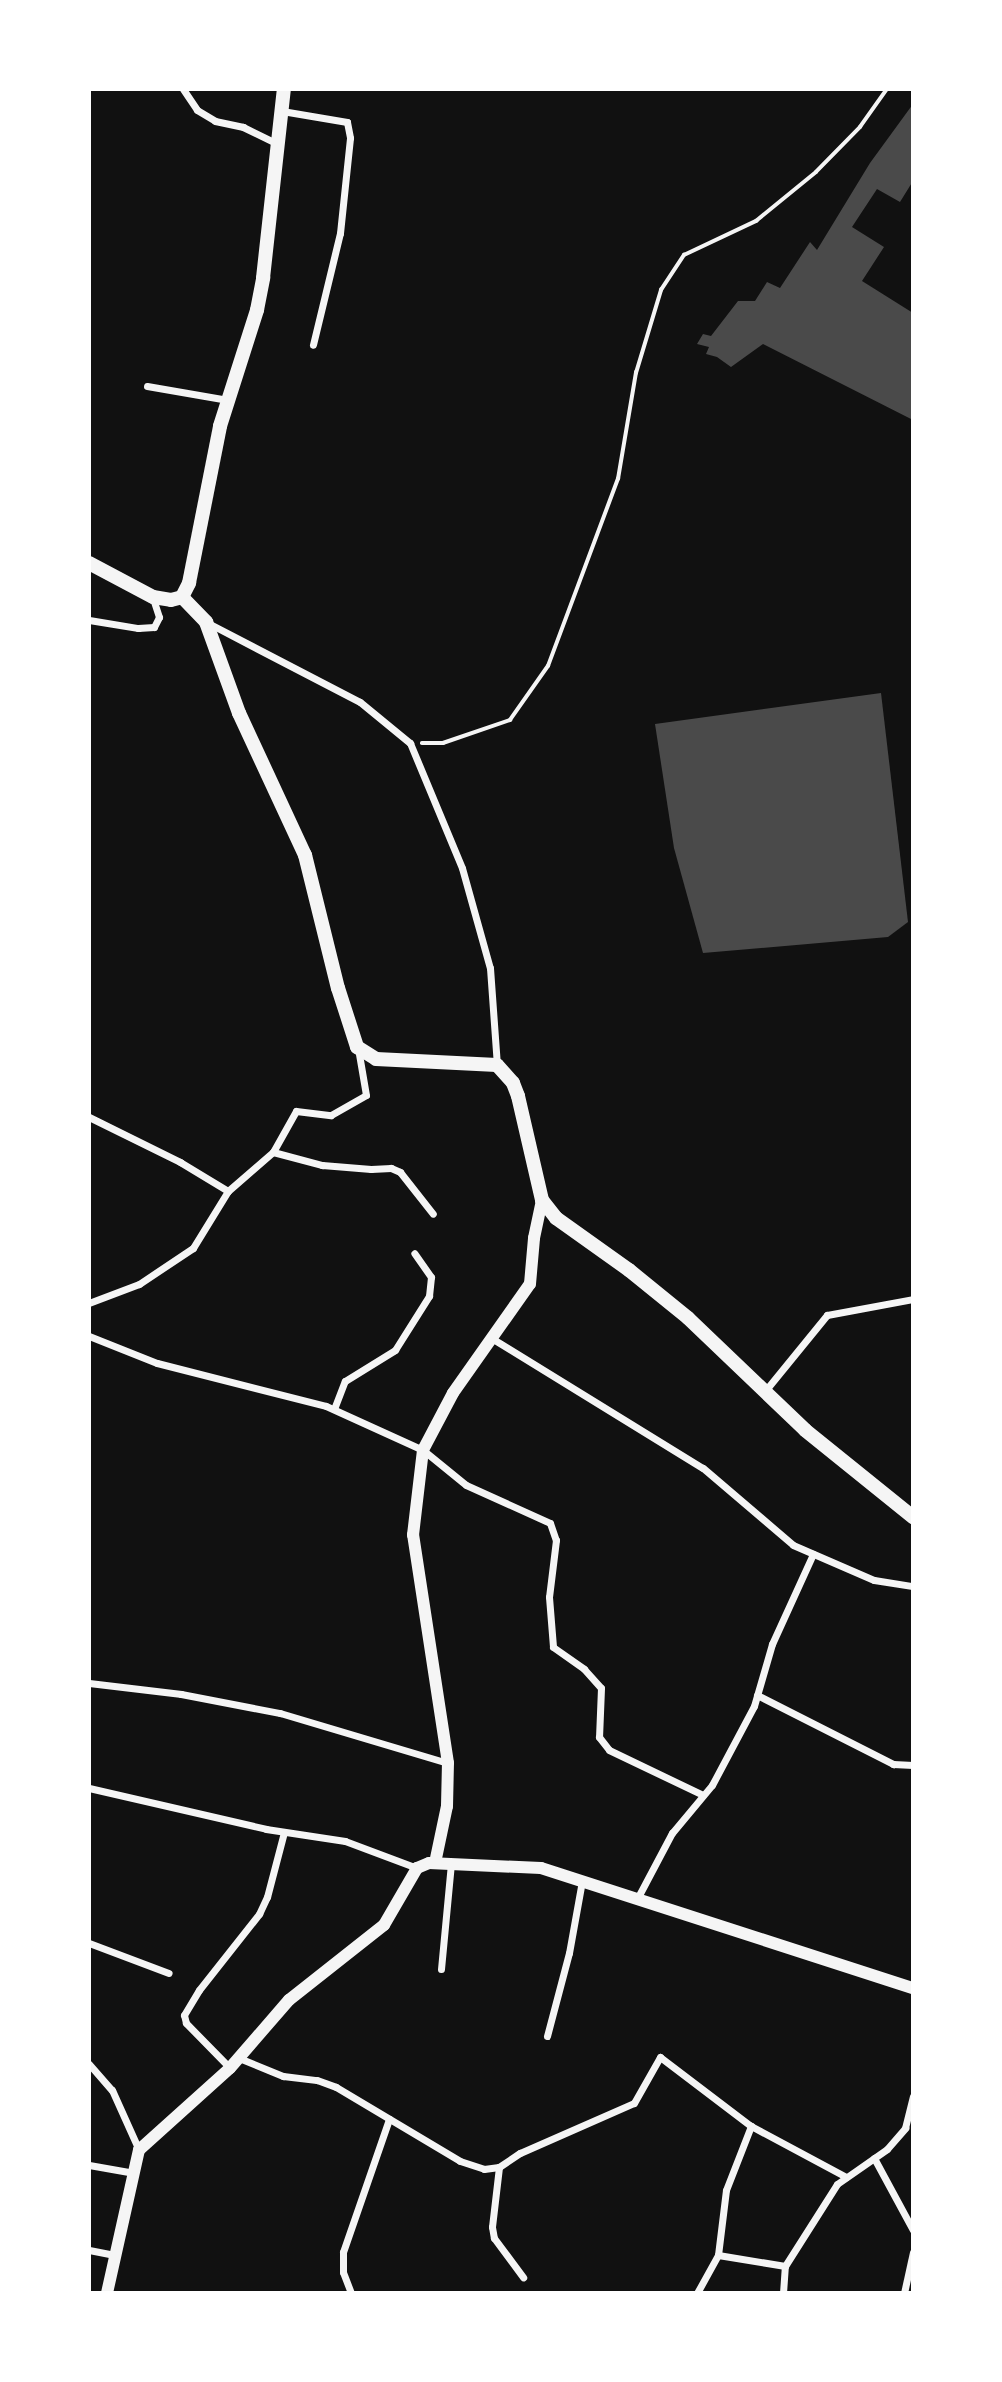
<!DOCTYPE html>
<style>
body{margin:0}
#map{position:relative;width:1002px;height:2382px;overflow:hidden;background:#111;font-family:"Exo 2",sans-serif}
div>[style]{position:absolute}
.building>*{inset:0;background:#4a4a4a}
.path>*{height:3.5px;margin:-1.75px;padding:0 1.75px;transform-origin:1.75px;border-radius:1.75px;background:#f5f5f5}
.minor>*{height:7px;margin:-3.5px;padding:0 3.5px;transform-origin:3.5px;border-radius:3.5px;background:#f5f5f5}
.tertiary>*{height:12px;margin:-6px;padding:0 6px;transform-origin:6px;border-radius:6px;background:#f5f5f5}
.secondary>*{height:14px;margin:-7px;padding:0 7px;transform-origin:7px;border-radius:7px;background:#f5f5f5}
span{translate:-50% -50%;white-space:nowrap;text-align:center;line-height:1.15;-webkit-text-stroke:6px #fff;paint-order:stroke}
.frame{position:absolute;inset:0;border:91px solid #fff;pointer-events:none}
</style>
<div id="map">
<div class="building">
<div style="clip-path:polygon(913px 104px,913px 181px,900px 202px,877px 189px,852px 227px,884px 247px,862px 281px,913px 313px,913px 420px,763px 344px,731px 367px,717px 357px,706px 354px,709px 347px,697px 344px,703px 334px,711px 336px,738px 301px,755px 301px,767px 282px,780px 288px,810px 242px,817px 250px,870px 163px)"></div>
<div style="clip-path:polygon(881px 693px,908px 922px,888px 937px,703px 953px,674px 848px,655px 724px)"></div>
</div>
<div class="path">
<div style="left:422px;top:743px;width:21px"></div>
<div style="left:443px;top:743px;width:71px;rotate:-18.9deg"></div>
<div style="left:510px;top:720px;width:66px;rotate:-54.9deg"></div>
<div style="left:548px;top:666px;width:200px;rotate:-69.5deg"></div>
<div style="left:618px;top:479px;width:108px;rotate:-80.4deg"></div>
<div style="left:636px;top:373px;width:87px;rotate:-73.2deg"></div>
<div style="left:661px;top:290px;width:42px;rotate:-56.7deg"></div>
<div style="left:684px;top:255px;width:80px;rotate:-25.3deg"></div>
<div style="left:756px;top:221px;width:77px;rotate:-39.2deg"></div>
<div style="left:816px;top:172px;width:63px;rotate:-45.6deg"></div>
<div style="left:860px;top:127px;width:47px;rotate:-54.6deg"></div>
</div>
<div class="minor">
<div style="left:183px;top:89px;width:25px;rotate:56deg"></div>
<div style="left:197px;top:110px;width:21px;rotate:31deg"></div>
<div style="left:215px;top:121px;width:29px;rotate:12deg"></div>
<div style="left:243px;top:127px;width:39px;rotate:26deg"></div>
<div style="left:282px;top:111px;width:66px;rotate:9.6deg"></div>
<div style="left:347px;top:122px;width:16px;rotate:79deg"></div>
<div style="left:350px;top:138px;width:96px;rotate:96deg"></div>
<div style="left:340px;top:233px;width:115px;rotate:103.6deg"></div>
<div style="left:147px;top:386px;width:82px;rotate:9.8deg"></div>
<div style="left:89px;top:620px;width:50px;rotate:9.3deg"></div>
<div style="left:138px;top:628px;width:16px;rotate:-4deg"></div>
<div style="left:154px;top:627px;width:11px;rotate:-63deg"></div>
<div style="left:159px;top:617px;width:20px;rotate:-108deg"></div>
<div style="left:208px;top:623px;width:171px;rotate:27.5deg"></div>
<div style="left:360px;top:702px;width:65px;rotate:39.4deg"></div>
<div style="left:410px;top:743px;width:135px;rotate:67.4deg"></div>
<div style="left:462px;top:868px;width:104px;rotate:74.4deg"></div>
<div style="left:490px;top:968px;width:97px;rotate:85.9deg"></div>
<div style="left:89px;top:1117px;width:102px;rotate:26.3deg"></div>
<div style="left:180px;top:1162px;width:56px;rotate:31.1deg"></div>
<div style="left:228px;top:1191px;width:67px;rotate:121.6deg"></div>
<div style="left:193px;top:1248px;width:65px;rotate:146.3deg"></div>
<div style="left:139px;top:1284px;width:53px;rotate:159.2deg"></div>
<div style="left:273px;top:1152px;width:51px;rotate:14.9deg"></div>
<div style="left:322px;top:1165px;width:49px;rotate:4.7deg"></div>
<div style="left:371px;top:1169px;width:20px;rotate:-3deg"></div>
<div style="left:391px;top:1168px;width:10px;rotate:24deg"></div>
<div style="left:400px;top:1172px;width:53px;rotate:51.8deg"></div>
<div style="left:228px;top:1191px;width:60px;rotate:-40.9deg"></div>
<div style="left:273px;top:1152px;width:47px;rotate:-60.7deg"></div>
<div style="left:296px;top:1111px;width:35px;rotate:7deg"></div>
<div style="left:331px;top:1115px;width:40px;rotate:-29.7deg"></div>
<div style="left:366px;top:1095px;width:48px;rotate:-99.7deg"></div>
<div style="left:89px;top:1336px;width:73px;rotate:21.7deg"></div>
<div style="left:157px;top:1363px;width:174px;rotate:14.3deg"></div>
<div style="left:326px;top:1406px;width:107px;rotate:24.4deg"></div>
<div style="left:423px;top:1450px;width:55px;rotate:39.1deg"></div>
<div style="left:466px;top:1485px;width:92px;rotate:24.3deg"></div>
<div style="left:550px;top:1523px;width:18px;rotate:71deg"></div>
<div style="left:556px;top:1540px;width:57px;rotate:97deg"></div>
<div style="left:549px;top:1597px;width:50px;rotate:85.4deg"></div>
<div style="left:553px;top:1647px;width:38px;rotate:35deg"></div>
<div style="left:584px;top:1669px;width:25px;rotate:48deg"></div>
<div style="left:601px;top:1688px;width:49px;rotate:92.3deg"></div>
<div style="left:599px;top:1737px;width:16px;rotate:52deg"></div>
<div style="left:609px;top:1750px;width:104px;rotate:25.6deg"></div>
<div style="left:493px;top:1339px;width:246px;rotate:31.6deg"></div>
<div style="left:703px;top:1468px;width:118px;rotate:40.5deg"></div>
<div style="left:793px;top:1545px;width:88px;rotate:23.4deg"></div>
<div style="left:874px;top:1580px;width:39px;rotate:9deg"></div>
<div style="left:765px;top:1391px;width:98px;rotate:-50.8deg"></div>
<div style="left:827px;top:1315px;width:87px;rotate:-10.5deg"></div>
<div style="left:334px;top:1409px;width:30px;rotate:-69deg"></div>
<div style="left:345px;top:1381px;width:59px;rotate:-31.8deg"></div>
<div style="left:395px;top:1350px;width:64px;rotate:-57.8deg"></div>
<div style="left:429px;top:1296px;width:19px;rotate:-84deg"></div>
<div style="left:431px;top:1277px;width:29px;rotate:-125deg"></div>
<div style="left:89px;top:1683px;width:93px;rotate:6.8deg"></div>
<div style="left:181px;top:1694px;width:101px;rotate:10.9deg"></div>
<div style="left:280px;top:1713px;width:175px;rotate:16.6deg"></div>
<div style="left:757px;top:1695px;width:153px;rotate:26.9deg"></div>
<div style="left:893px;top:1764px;width:20px;rotate:3deg"></div>
<div style="left:89px;top:1788px;width:182px;rotate:13deg"></div>
<div style="left:266px;top:1829px;width:80px;rotate:8.6deg"></div>
<div style="left:345px;top:1841px;width:77px;rotate:20.6deg"></div>
<div style="left:637px;top:1899px;width:75px;rotate:-62.1deg"></div>
<div style="left:672px;top:1833px;width:62px;rotate:-50.2deg"></div>
<div style="left:712px;top:1785px;width:89px;rotate:-62deg"></div>
<div style="left:754px;top:1706px;width:65px;rotate:-73.8deg"></div>
<div style="left:772px;top:1644px;width:99px;rotate:-65.5deg"></div>
<div style="left:89px;top:1943px;width:85px;rotate:20.6deg"></div>
<div style="left:441px;top:1969px;width:106px;rotate:-84.6deg"></div>
<div style="left:547px;top:2036px;width:86px;rotate:-75.2deg"></div>
<div style="left:569px;top:1953px;width:73px;rotate:-79.8deg"></div>
<div style="left:239px;top:2058px;width:48px;rotate:22.2deg"></div>
<div style="left:283px;top:2076px;width:34px;rotate:7deg"></div>
<div style="left:317px;top:2080px;width:20px;rotate:20deg"></div>
<div style="left:336px;top:2087px;width:144px;rotate:30.8deg"></div>
<div style="left:460px;top:2161px;width:25px;rotate:18deg"></div>
<div style="left:484px;top:2169px;width:15px;rotate:-8deg"></div>
<div style="left:499px;top:2167px;width:25px;rotate:-34deg"></div>
<div style="left:520px;top:2153px;width:124px;rotate:-23.7deg"></div>
<div style="left:634px;top:2103px;width:53px;rotate:-60.5deg"></div>
<div style="left:660px;top:2057px;width:114px;rotate:37.2deg"></div>
<div style="left:89px;top:2064px;width:35px;rotate:49deg"></div>
<div style="left:112px;top:2090px;width:66px;rotate:65.8deg"></div>
<div style="left:230px;top:2068px;width:63px;rotate:-134.4deg"></div>
<div style="left:186px;top:2023px;width:8px;rotate:-104deg"></div>
<div style="left:184px;top:2015px;width:29px;rotate:-59deg"></div>
<div style="left:199px;top:1990px;width:97px;rotate:-51.7deg"></div>
<div style="left:259px;top:1914px;width:19px;rotate:-65deg"></div>
<div style="left:267px;top:1897px;width:67px;rotate:-75.3deg"></div>
<div style="left:874px;top:2158px;width:82px;rotate:61.6deg"></div>
<div style="left:89px;top:2165px;width:46px;rotate:10.1deg"></div>
<div style="left:499px;top:2167px;width:60px;rotate:96.7deg"></div>
<div style="left:492px;top:2227px;width:11px;rotate:80deg"></div>
<div style="left:494px;top:2238px;width:49px;rotate:53.4deg"></div>
<div style="left:89px;top:2250px;width:26px;rotate:11deg"></div>
<div style="left:718px;top:2255px;width:65px;rotate:-83deg"></div>
<div style="left:726px;top:2190px;width:69px;rotate:-68.7deg"></div>
<div style="left:751px;top:2126px;width:108px;rotate:28.2deg"></div>
<div style="left:351px;top:2293px;width:22px;rotate:-111deg"></div>
<div style="left:343px;top:2272px;width:20px;rotate:-90deg"></div>
<div style="left:343px;top:2252px;width:141px;rotate:-70.9deg"></div>
<div style="left:697px;top:2293px;width:43px;rotate:-61.1deg"></div>
<div style="left:718px;top:2255px;width:68px;rotate:9.3deg"></div>
<div style="left:783px;top:2293px;width:27px;rotate:-86deg"></div>
<div style="left:785px;top:2266px;width:97px;rotate:-57.6deg"></div>
<div style="left:837px;top:2184px;width:61px;rotate:-35deg"></div>
<div style="left:887px;top:2149px;width:28px;rotate:-49deg"></div>
<div style="left:905px;top:2128px;width:33px;rotate:-76deg"></div>
<div style="left:904px;top:2293px;width:42px;rotate:-77.6deg"></div>
</div>
<div class="tertiary">
<div style="left:435px;top:1863px;width:58px;rotate:-78.1deg"></div>
<div style="left:447px;top:1806px;width:43px;rotate:-88.7deg"></div>
<div style="left:448px;top:1763px;width:231px;rotate:-98.7deg"></div>
<div style="left:413px;top:1535px;width:86px;rotate:-83.3deg"></div>
<div style="left:423px;top:1450px;width:64px;rotate:-62.2deg"></div>
<div style="left:453px;top:1393px;width:133px;rotate:-54.8deg"></div>
<div style="left:530px;top:1284px;width:46px;rotate:-85deg"></div>
<div style="left:534px;top:1238px;width:39px;rotate:-78deg"></div>
<div style="left:107px;top:2293px;width:147px;rotate:-77.4deg"></div>
<div style="left:139px;top:2150px;width:122px;rotate:-42deg"></div>
<div style="left:230px;top:2068px;width:90px;rotate:-49.1deg"></div>
<div style="left:289px;top:2000px;width:121px;rotate:-38.3deg"></div>
<div style="left:384px;top:1925px;width:66px;rotate:-59.9deg"></div>
<div style="left:417px;top:1868px;width:13px;rotate:-23deg"></div>
<div style="left:429px;top:1863px;width:112px;rotate:2.6deg"></div>
<div style="left:541px;top:1868px;width:391px;rotate:17.9deg"></div>
</div>
<div class="secondary">
<div style="left:89px;top:563px;width:72px;rotate:28deg"></div>
<div style="left:153px;top:597px;width:18px;rotate:9deg"></div>
<div style="left:171px;top:600px;width:11px;rotate:-15deg"></div>
<div style="left:182px;top:597px;width:16px;rotate:-63deg"></div>
<div style="left:189px;top:583px;width:160px;rotate:-78.8deg"></div>
<div style="left:220px;top:426px;width:122px;rotate:-72.3deg"></div>
<div style="left:257px;top:310px;width:33px;rotate:-79deg"></div>
<div style="left:263px;top:278px;width:190px;rotate:-83.7deg"></div>
<div style="left:182px;top:597px;width:35px;rotate:46deg"></div>
<div style="left:206px;top:622px;width:97px;rotate:70.1deg"></div>
<div style="left:239px;top:713px;width:157px;rotate:65.1deg"></div>
<div style="left:305px;top:855px;width:137px;rotate:76.1deg"></div>
<div style="left:338px;top:988px;width:62px;rotate:72.1deg"></div>
<div style="left:357px;top:1047px;width:22px;rotate:32deg"></div>
<div style="left:376px;top:1059px;width:121px;rotate:2.8deg"></div>
<div style="left:497px;top:1065px;width:24px;rotate:48deg"></div>
<div style="left:513px;top:1083px;width:14px;rotate:69deg"></div>
<div style="left:518px;top:1096px;width:107px;rotate:77deg"></div>
<div style="left:542px;top:1200px;width:23px;rotate:52deg"></div>
<div style="left:556px;top:1218px;width:90px;rotate:35.5deg"></div>
<div style="left:629px;top:1270px;width:76px;rotate:39.1deg"></div>
<div style="left:688px;top:1318px;width:162px;rotate:43.7deg"></div>
<div style="left:805px;top:1430px;width:139px;rotate:38.9deg"></div>
</div>
<div class="frame"></div>
</div>
